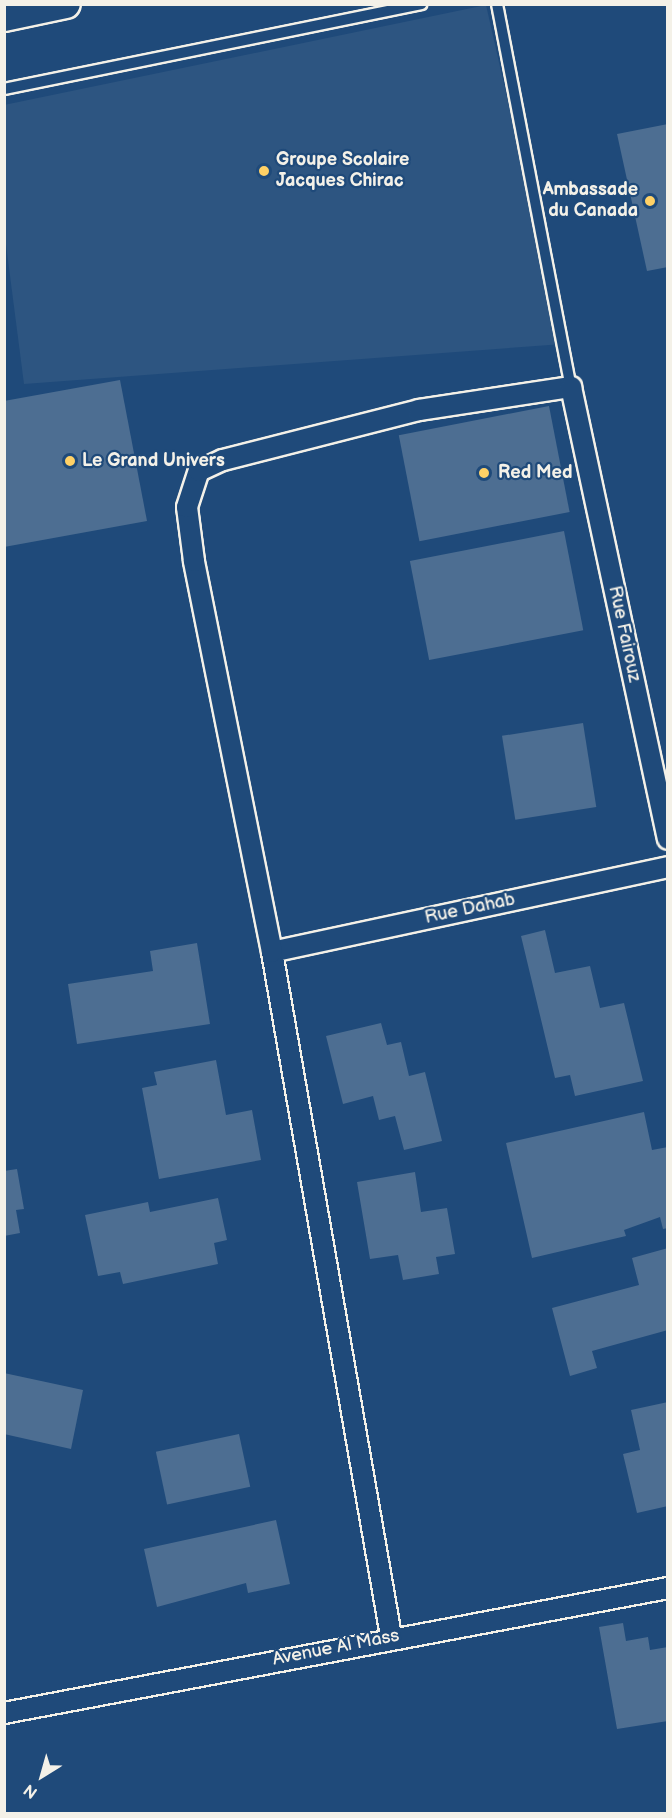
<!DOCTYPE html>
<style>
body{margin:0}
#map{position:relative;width:672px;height:1818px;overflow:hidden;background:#1f4a7a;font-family:"Balsamiq Sans",sans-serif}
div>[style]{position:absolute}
.built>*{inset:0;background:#2d5581}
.building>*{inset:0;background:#4d6e92;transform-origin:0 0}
.roads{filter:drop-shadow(2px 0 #f4f1e8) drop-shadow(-2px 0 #f4f1e8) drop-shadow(0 2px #f4f1e8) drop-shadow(0 -2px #f4f1e8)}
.lane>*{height:10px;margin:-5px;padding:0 5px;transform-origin:5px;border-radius:5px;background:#1f4a7a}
.street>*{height:20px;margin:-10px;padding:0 10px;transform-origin:10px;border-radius:10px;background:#1f4a7a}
.secondary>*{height:28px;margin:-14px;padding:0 14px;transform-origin:14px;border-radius:14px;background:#1f4a7a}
.dots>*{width:16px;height:16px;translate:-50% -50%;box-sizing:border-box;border:3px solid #1f4a7a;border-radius:50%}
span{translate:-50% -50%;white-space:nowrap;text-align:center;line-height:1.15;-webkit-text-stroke:4.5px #1f4a7a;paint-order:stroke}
.poi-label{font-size:18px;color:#f4f1e8;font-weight:700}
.left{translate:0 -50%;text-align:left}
.right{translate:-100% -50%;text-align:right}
.street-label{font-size:18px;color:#f4f1e8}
.frame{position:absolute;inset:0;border:6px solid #f4f1e8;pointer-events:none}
.north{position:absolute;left:12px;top:1746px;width:60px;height:60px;-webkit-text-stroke:4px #1f4a7a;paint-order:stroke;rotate:217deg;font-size:16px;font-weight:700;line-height:24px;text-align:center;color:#f4f1e8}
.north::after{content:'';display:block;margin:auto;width:21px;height:27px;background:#f4f1e8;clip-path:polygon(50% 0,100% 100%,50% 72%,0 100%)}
</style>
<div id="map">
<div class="built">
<div style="clip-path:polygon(486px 5px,563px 344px,24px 384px,5px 237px,4px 105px)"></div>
</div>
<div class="building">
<div style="clip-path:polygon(668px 124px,668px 267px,647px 271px,617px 134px)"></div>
<div style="clip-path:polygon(120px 380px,147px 521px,4px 547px,4px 401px)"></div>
<div style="left:549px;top:406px;width:108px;height:153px;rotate:79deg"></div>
<div style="left:564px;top:531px;width:101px;height:157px;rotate:79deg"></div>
<div style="left:583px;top:723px;width:85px;height:82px;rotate:81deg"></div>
<div style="clip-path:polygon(545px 930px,555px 973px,590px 966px,600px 1008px,624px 1003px,643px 1081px,575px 1096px,570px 1075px,555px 1078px,521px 936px)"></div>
<div style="clip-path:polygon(197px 943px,210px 1024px,77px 1044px,68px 984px,153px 971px,150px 951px)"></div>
<div style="clip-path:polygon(381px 1023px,387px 1045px,401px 1042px,409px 1076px,425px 1072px,442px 1141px,404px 1150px,395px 1116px,379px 1120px,373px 1096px,343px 1104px,326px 1036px)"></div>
<div style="clip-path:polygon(216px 1060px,226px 1115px,252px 1110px,261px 1160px,159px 1179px,142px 1088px,157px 1085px,154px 1072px)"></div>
<div style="clip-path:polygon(644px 1112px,652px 1150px,668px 1147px,668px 1228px,663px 1229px,660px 1217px,624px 1230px,626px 1236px,532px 1258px,506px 1143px)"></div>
<div style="clip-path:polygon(17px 1169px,24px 1209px,16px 1210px,20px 1233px,4px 1236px,4px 1171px)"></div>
<div style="clip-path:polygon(415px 1172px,421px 1212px,447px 1208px,455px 1254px,436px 1257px,439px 1274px,403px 1280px,398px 1255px,370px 1259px,357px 1182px)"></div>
<div style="clip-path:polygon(218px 1198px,227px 1240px,214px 1243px,218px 1264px,123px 1284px,120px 1272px,98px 1276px,85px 1215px,148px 1202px,150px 1212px)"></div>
<div style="clip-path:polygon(668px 1248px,668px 1330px,592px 1351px,597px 1368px,570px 1376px,552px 1308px,639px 1285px,632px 1258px)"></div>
<div style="clip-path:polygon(4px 1373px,83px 1390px,71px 1449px,4px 1434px)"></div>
<div style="clip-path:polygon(668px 1402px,668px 1506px,637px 1513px,623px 1454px,640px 1450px,631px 1410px)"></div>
<div style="left:239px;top:1434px;width:54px;height:85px;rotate:78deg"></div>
<div style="clip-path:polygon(276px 1520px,290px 1584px,248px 1593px,246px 1583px,157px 1607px,144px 1549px)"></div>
<div style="clip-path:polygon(623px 1623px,626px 1641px,648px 1637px,650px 1650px,668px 1647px,668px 1721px,617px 1729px,599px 1627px)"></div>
</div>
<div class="roads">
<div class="lane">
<div style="left:497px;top:4px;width:390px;rotate:79.1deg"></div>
<div style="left:4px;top:89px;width:426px;rotate:-11.5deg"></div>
</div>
<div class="street">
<div style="left:272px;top:952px;width:405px;rotate:-12.1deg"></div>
<div style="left:391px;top:1636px;width:694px;rotate:-99.87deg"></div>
<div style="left:272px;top:952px;width:399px;rotate:-101.3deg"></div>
<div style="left:194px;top:561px;width:54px;rotate:-97.4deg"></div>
<div style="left:187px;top:507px;width:38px;rotate:-72deg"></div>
<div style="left:199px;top:471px;width:26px;rotate:-25deg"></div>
<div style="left:223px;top:460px;width:202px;rotate:-14.3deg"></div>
<div style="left:419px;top:410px;width:154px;rotate:-8.6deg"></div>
<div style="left:571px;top:387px;width:462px;rotate:77.9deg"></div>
<div style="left:4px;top:1713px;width:676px;rotate:-10.66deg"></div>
</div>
<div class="secondary">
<div style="left:4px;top:17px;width:63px;rotate:-11.8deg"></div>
</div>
</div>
<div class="dots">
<div style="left:264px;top:171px;background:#ffd166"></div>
<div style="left:650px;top:201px;background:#ffd166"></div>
<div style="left:70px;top:461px;background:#ffd166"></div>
<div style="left:484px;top:473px;background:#ffd166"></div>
</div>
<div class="poi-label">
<span class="left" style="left:276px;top:171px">Groupe Scolaire<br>Jacques Chirac</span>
<span class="right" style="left:638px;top:201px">Ambassade<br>du Canada</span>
<span class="left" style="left:82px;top:461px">Le Grand Univers</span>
<span class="left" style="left:498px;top:473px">Red Med</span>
</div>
<div class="street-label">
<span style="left:624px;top:634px;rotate:78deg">Rue Fairouz</span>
<span style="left:470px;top:909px;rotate:-12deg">Rue Dahab</span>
<span style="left:336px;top:1648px;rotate:-11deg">Avenue Al Mass</span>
</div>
<div class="frame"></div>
<div class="north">N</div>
</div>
